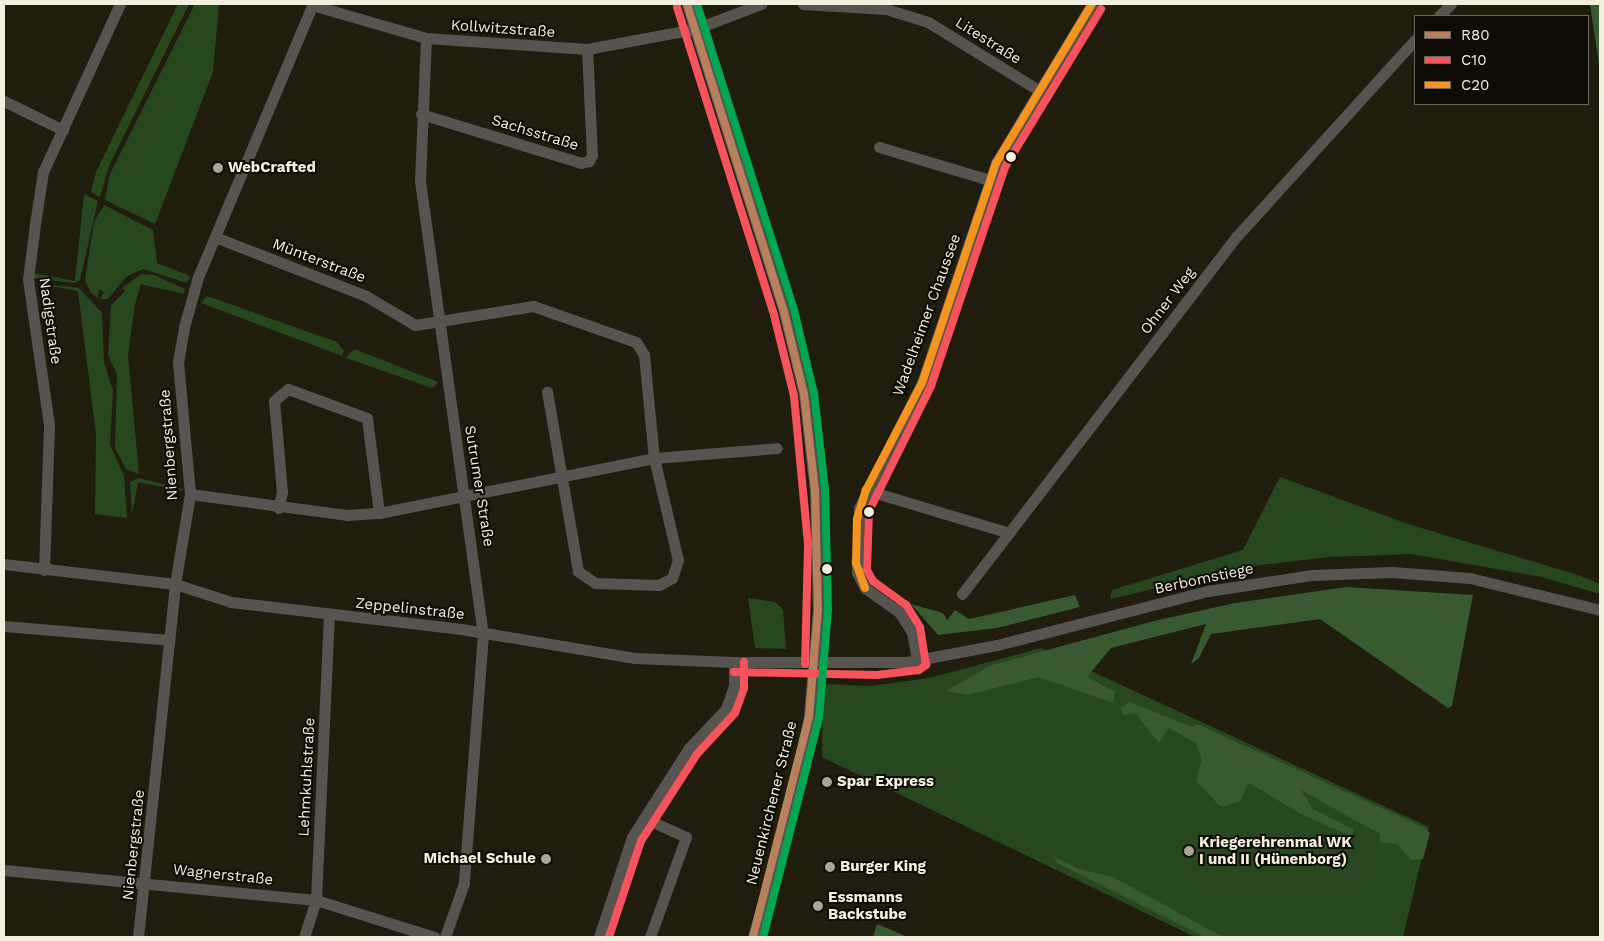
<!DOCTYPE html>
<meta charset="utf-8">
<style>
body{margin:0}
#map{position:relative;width:1604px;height:941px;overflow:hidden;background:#201d0f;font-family:"Work Sans",sans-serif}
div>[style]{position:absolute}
.green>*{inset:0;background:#27481f}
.forest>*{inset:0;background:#375a30}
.minor>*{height:11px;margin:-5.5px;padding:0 5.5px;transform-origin:5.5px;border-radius:5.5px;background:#575450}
.bus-1>*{height:8px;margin:-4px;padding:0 4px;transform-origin:4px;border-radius:4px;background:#b6815c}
.bus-2>*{height:8px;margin:-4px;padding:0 4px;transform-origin:4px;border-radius:4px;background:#f7535d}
.bus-3>*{height:8px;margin:-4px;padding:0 4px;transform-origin:4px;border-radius:4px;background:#f6941f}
.bus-4>*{height:8px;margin:-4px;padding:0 4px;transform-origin:4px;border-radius:4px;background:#00a651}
.dots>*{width:14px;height:14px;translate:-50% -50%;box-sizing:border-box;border:2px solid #0d0b03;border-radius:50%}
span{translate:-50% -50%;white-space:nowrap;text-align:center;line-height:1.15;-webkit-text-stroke:4px #0d0b03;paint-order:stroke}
.street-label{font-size:15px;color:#f3efdf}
.poi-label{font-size:15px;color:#f3efdf;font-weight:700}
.left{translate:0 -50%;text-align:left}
.right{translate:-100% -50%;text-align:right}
.frame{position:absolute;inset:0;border:5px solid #f3efdf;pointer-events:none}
.legend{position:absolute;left:1414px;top:15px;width:175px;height:90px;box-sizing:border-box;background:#0d0b03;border:1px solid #69665b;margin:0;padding:6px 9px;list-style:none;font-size:15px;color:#f3efdf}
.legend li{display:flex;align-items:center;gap:10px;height:25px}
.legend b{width:25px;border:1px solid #69665b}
</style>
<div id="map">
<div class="green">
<div style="clip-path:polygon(178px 4px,189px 4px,109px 166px,100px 197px,91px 192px,96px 172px)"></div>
<div style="clip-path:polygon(195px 4px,219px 4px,213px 72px,155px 224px,105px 200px,110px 174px)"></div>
<div style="clip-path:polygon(84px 194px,98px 201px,80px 280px,74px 283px,32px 278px,34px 273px,75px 281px)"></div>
<div style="clip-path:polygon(104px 205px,153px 230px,157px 263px,190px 276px,187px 283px,143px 269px,126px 277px,108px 299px,100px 299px,104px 292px,99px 289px,98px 298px,91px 293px,85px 280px,94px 222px)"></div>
<div style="clip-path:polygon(141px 274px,154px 275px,185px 289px,184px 294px,141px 284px,135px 304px,128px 356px,139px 474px,126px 469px,115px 448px,117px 374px,108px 355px,111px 306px,125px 291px,122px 288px)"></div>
<div style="clip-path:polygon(35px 283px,79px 288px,102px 313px,104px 362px,113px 391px,110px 445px,124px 476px,127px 518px,95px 514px,96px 434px,78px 291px)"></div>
<div style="clip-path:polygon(207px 296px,337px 342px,344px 351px,342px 356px,201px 303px)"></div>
<div style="clip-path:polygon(353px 350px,357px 350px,438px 382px,432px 388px,346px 358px)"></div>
<div style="clip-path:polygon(1280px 477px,1408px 524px,1581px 576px,1600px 584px,1600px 594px,1542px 577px,1411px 554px,1329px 557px,1252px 566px,1110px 599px,1112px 590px,1243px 550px)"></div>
<div style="clip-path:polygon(139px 478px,182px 489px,182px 491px,138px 482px,132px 514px,130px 482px)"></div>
<div style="clip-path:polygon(748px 598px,775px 602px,783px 610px,786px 649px,755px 648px)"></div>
<div style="clip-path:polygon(1041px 648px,1429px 827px,1403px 937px,1195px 937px,822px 757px,823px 684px,871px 686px,929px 678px)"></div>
</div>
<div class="forest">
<div style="clip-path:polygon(1590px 4px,1600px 4px,1600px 70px,1592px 18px)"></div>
<div style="clip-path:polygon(1346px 587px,1473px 595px,1452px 706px,1448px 708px,1320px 619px,1211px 634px,1199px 658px,1191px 664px,1206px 624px,1111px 648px,1087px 677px,1115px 692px,1113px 703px,1039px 677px,967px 695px,946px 691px,992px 665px,1154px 621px,1235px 603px)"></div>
<div style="clip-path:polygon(1075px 595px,1080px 607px,997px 628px,938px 635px,911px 604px,943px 613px,947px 620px,955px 610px,969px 619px)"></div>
<div style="clip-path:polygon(1130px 702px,1192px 727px,1197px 724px,1423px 827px,1430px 833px,1423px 859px,1411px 860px,1397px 844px,1380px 842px,1380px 834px,1301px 790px,1313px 809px,1353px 829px,1353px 837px,1303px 815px,1249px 783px,1240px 801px,1224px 807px,1218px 804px,1196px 781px,1202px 760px,1196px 743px,1169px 728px,1159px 743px,1135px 713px,1124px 715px,1120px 708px)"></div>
<div style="clip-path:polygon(1053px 856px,1079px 869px,1113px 877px,1223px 937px,1205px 937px,1057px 863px)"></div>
<div style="clip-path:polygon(877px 924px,908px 937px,873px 937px)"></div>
</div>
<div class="minor">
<div style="left:687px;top:4px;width:323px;rotate:72.5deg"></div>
<div style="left:784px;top:312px;width:84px;rotate:76.3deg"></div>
<div style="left:804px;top:394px;width:97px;rotate:83.5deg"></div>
<div style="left:815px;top:490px;width:119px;rotate:88.6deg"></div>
<div style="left:818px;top:609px;width:108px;rotate:94.8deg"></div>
<div style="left:809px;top:717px;width:102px;rotate:102.4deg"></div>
<div style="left:787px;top:817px;width:125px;rotate:105.8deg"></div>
<div style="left:803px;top:4px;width:83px;rotate:3.4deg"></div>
<div style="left:886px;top:9px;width:44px;rotate:17.2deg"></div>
<div style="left:928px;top:22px;width:129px;rotate:31.7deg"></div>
<div style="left:312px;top:5px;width:119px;rotate:16.1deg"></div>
<div style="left:426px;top:38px;width:161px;rotate:3.9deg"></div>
<div style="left:587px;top:49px;width:110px;rotate:-10.5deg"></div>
<div style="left:695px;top:29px;width:71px;rotate:-20.7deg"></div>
<div style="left:1439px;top:16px;width:17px;rotate:-45deg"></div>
<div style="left:426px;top:38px;width:143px;rotate:92.4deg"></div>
<div style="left:420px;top:181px;width:457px;rotate:82.1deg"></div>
<div style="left:483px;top:634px;width:250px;rotate:94.4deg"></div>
<div style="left:464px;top:883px;width:57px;rotate:109.4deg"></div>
<div style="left:4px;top:101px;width:66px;rotate:26.2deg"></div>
<div style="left:421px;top:114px;width:167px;rotate:17deg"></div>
<div style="left:581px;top:163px;width:8px;rotate:-14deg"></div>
<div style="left:589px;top:161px;width:7px;rotate:-63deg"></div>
<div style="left:592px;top:155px;width:106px;rotate:-92.7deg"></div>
<div style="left:879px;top:147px;width:116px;rotate:16.6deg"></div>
<div style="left:215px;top:237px;width:162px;rotate:21.3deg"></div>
<div style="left:366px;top:296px;width:57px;rotate:30.6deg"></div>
<div style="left:415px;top:325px;width:120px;rotate:-9.1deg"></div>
<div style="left:533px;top:306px;width:109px;rotate:19.3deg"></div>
<div style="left:636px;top:342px;width:15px;rotate:58deg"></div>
<div style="left:644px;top:355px;width:103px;rotate:84.5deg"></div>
<div style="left:654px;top:458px;width:105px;rotate:76.8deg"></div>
<div style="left:678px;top:560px;width:19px;rotate:108deg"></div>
<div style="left:672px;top:578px;width:15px;rotate:152deg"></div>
<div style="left:659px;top:585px;width:64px;rotate:-178.2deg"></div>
<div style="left:595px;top:583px;width:21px;rotate:-145deg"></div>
<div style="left:578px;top:571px;width:182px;rotate:-99.8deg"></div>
<div style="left:866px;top:490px;width:149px;rotate:16.7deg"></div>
<div style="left:190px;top:494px;width:158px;rotate:7.6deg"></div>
<div style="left:347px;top:515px;width:32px;rotate:-4deg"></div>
<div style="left:379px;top:513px;width:280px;rotate:-11.3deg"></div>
<div style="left:654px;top:458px;width:123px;rotate:-4.6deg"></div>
<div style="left:278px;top:508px;width:16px;rotate:-76deg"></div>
<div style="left:282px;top:492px;width:91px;rotate:-95deg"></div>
<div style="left:274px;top:401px;width:18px;rotate:-41deg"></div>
<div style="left:288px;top:389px;width:84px;rotate:20.2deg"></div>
<div style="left:367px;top:418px;width:96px;rotate:82.8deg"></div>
<div style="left:4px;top:564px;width:172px;rotate:6.7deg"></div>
<div style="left:175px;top:584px;width:59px;rotate:17.8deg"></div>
<div style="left:231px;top:602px;width:232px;rotate:6.7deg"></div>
<div style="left:461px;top:629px;width:176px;rotate:9.5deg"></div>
<div style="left:635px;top:658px;width:99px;rotate:2.3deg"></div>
<div style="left:734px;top:662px;width:173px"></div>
<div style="left:907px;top:662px;width:92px;rotate:-10.7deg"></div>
<div style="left:997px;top:645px;width:218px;rotate:-14.4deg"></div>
<div style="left:1208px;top:591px;width:104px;rotate:-8.8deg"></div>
<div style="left:1311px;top:575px;width:81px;rotate:-2.1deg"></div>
<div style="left:1392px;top:572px;width:78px;rotate:4.4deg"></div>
<div style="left:1470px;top:578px;width:134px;rotate:13.8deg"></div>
<div style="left:44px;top:570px;width:145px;rotate:-88deg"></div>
<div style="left:49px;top:425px;width:148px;rotate:-98.2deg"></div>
<div style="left:28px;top:279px;width:55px;rotate:-82.7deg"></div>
<div style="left:35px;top:224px;width:53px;rotate:-81.3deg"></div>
<div style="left:43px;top:172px;width:185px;rotate:-65.4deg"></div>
<div style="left:962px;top:594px;width:451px;rotate:-52.5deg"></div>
<div style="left:1237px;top:236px;width:265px;rotate:-47.8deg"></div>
<div style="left:4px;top:626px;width:166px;rotate:4.8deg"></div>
<div style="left:917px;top:660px;width:28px;rotate:-100deg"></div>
<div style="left:912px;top:632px;width:24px;rotate:-123deg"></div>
<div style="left:899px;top:612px;width:42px;rotate:-144.8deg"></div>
<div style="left:865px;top:588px;width:18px;rotate:-117deg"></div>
<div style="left:857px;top:572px;width:64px;rotate:-88.2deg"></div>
<div style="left:859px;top:508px;width:140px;rotate:-63.3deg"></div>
<div style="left:922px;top:383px;width:232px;rotate:-71.4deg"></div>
<div style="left:996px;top:163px;width:186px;rotate:-58.9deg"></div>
<div style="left:644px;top:818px;width:46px;rotate:24.3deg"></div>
<div style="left:686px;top:837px;width:106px;rotate:109.8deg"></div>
<div style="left:4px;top:870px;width:313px;rotate:5.5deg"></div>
<div style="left:316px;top:900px;width:124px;rotate:17.4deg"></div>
<div style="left:138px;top:937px;width:355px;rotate:-84deg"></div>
<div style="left:175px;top:584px;width:91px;rotate:-80.5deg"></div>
<div style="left:190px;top:494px;width:133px;rotate:-95.2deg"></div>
<div style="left:178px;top:362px;width:36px;rotate:-80deg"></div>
<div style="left:184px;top:327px;width:52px;rotate:-74.4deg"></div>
<div style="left:198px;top:277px;width:296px;rotate:-67.2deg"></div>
<div style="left:304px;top:937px;width:39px;rotate:-72deg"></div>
<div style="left:316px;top:900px;width:284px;rotate:-87.4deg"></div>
<div style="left:599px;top:937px;width:105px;rotate:-71.7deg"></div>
<div style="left:632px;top:837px;width:106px;rotate:-57.4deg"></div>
<div style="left:689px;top:748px;width:54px;rotate:-46.5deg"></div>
<div style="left:726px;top:709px;width:24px;rotate:-71deg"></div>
<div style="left:734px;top:686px;width:24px;rotate:-90deg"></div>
</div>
<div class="bus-1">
<div style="left:687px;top:4px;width:323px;rotate:72.5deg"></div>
<div style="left:784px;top:312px;width:84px;rotate:76.3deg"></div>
<div style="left:804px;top:394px;width:97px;rotate:83.5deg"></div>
<div style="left:815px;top:490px;width:119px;rotate:88.6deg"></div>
<div style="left:818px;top:609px;width:108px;rotate:94.8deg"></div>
<div style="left:809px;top:717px;width:227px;rotate:104.3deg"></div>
</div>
<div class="bus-2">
<div style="left:677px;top:7px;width:323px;rotate:72.5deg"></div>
<div style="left:774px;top:315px;width:83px;rotate:76.1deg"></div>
<div style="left:794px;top:396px;width:150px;rotate:84.6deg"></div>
<div style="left:808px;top:545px;width:119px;rotate:91.4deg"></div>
<div style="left:734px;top:672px;width:143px;rotate:1.2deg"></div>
<div style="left:877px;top:675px;width:42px;rotate:-6.8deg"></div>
<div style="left:919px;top:670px;width:9px;rotate:-36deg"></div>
<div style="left:926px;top:665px;width:38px;rotate:-99deg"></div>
<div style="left:920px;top:627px;width:26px;rotate:-122deg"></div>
<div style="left:906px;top:605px;width:41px;rotate:-144deg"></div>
<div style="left:873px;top:581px;width:13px;rotate:-119deg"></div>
<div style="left:867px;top:570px;width:59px;rotate:-88.1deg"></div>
<div style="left:869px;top:511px;width:140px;rotate:-63.6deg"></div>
<div style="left:931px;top:386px;width:231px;rotate:-71.3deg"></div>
<div style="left:1005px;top:167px;width:185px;rotate:-58.7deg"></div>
<div style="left:609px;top:937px;width:101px;rotate:-71.6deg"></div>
<div style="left:641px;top:841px;width:103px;rotate:-57.2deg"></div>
<div style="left:697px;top:754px;width:56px;rotate:-47.2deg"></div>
<div style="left:735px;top:713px;width:27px;rotate:-70deg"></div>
<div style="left:744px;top:688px;width:26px;rotate:-90deg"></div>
</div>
<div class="bus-3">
<div style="left:865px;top:588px;width:27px;rotate:-110deg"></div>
<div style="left:856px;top:563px;width:44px;rotate:-88.7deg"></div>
<div style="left:857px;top:519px;width:30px;rotate:-73deg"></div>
<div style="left:866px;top:490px;width:121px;rotate:-62.4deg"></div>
<div style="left:922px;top:383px;width:232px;rotate:-71.4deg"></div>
<div style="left:996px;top:163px;width:186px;rotate:-58.9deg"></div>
</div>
<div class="bus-4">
<div style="left:697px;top:4px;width:321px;rotate:72.4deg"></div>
<div style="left:794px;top:310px;width:85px;rotate:76.5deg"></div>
<div style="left:814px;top:393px;width:97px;rotate:83.5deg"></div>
<div style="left:825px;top:489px;width:120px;rotate:88.6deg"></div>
<div style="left:828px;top:609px;width:109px;rotate:94.7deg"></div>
<div style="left:819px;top:718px;width:226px;rotate:104.3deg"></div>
</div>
<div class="dots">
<div style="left:1011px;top:157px;background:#f3efdf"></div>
<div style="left:218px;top:168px;background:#a9a696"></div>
<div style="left:869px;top:512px;background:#f3efdf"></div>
<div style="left:827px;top:569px;background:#f3efdf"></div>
<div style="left:827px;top:782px;background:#a9a696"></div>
<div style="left:1189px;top:851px;background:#a9a696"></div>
<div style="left:546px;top:859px;background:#a9a696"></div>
<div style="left:830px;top:867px;background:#a9a696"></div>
<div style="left:818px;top:906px;background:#a9a696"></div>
</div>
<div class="street-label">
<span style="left:503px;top:29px;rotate:4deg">Kollwitzstraße</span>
<span style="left:988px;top:41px;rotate:32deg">Litestraße</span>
<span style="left:535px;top:133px;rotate:17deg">Sachsstraße</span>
<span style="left:319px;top:261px;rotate:21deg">Münterstraße</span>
<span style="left:1168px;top:301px;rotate:-53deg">Ohner Weg</span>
<span style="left:927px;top:315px;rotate:-70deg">Wadelheimer Chaussee</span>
<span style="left:50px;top:321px;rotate:82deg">Nadigstraße</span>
<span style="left:169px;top:445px;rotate:-94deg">Nienbergstraße</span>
<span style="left:479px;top:486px;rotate:81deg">Sutrumer Straße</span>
<span style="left:1204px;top:579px;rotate:-12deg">Berbomstiege</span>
<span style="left:410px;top:609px;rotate:6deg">Zeppelinstraße</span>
<span style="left:307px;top:777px;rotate:-87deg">Lehmkuhlstraße</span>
<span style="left:772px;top:803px;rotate:-76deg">Neuenkirchener Straße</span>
<span style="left:134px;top:845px;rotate:-84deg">Nienbergstraße</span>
<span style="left:223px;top:875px;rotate:6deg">Wagnerstraße</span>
</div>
<div class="poi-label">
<span class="left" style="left:228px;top:168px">WebCrafted</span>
<span class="left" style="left:837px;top:782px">Spar Express</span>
<span class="left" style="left:1199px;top:851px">Kriegerehrenmal WK<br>I und II (Hünenborg)</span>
<span class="right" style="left:536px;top:859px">Michael Schule</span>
<span class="left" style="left:840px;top:867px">Burger King</span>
<span class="left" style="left:828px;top:906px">Essmanns<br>Backstube</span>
</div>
<div class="frame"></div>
<ul class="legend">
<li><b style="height:6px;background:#b6815c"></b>R80</li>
<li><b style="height:6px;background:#f7535d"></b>C10</li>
<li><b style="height:6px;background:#f6941f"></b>C20</li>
</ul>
</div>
